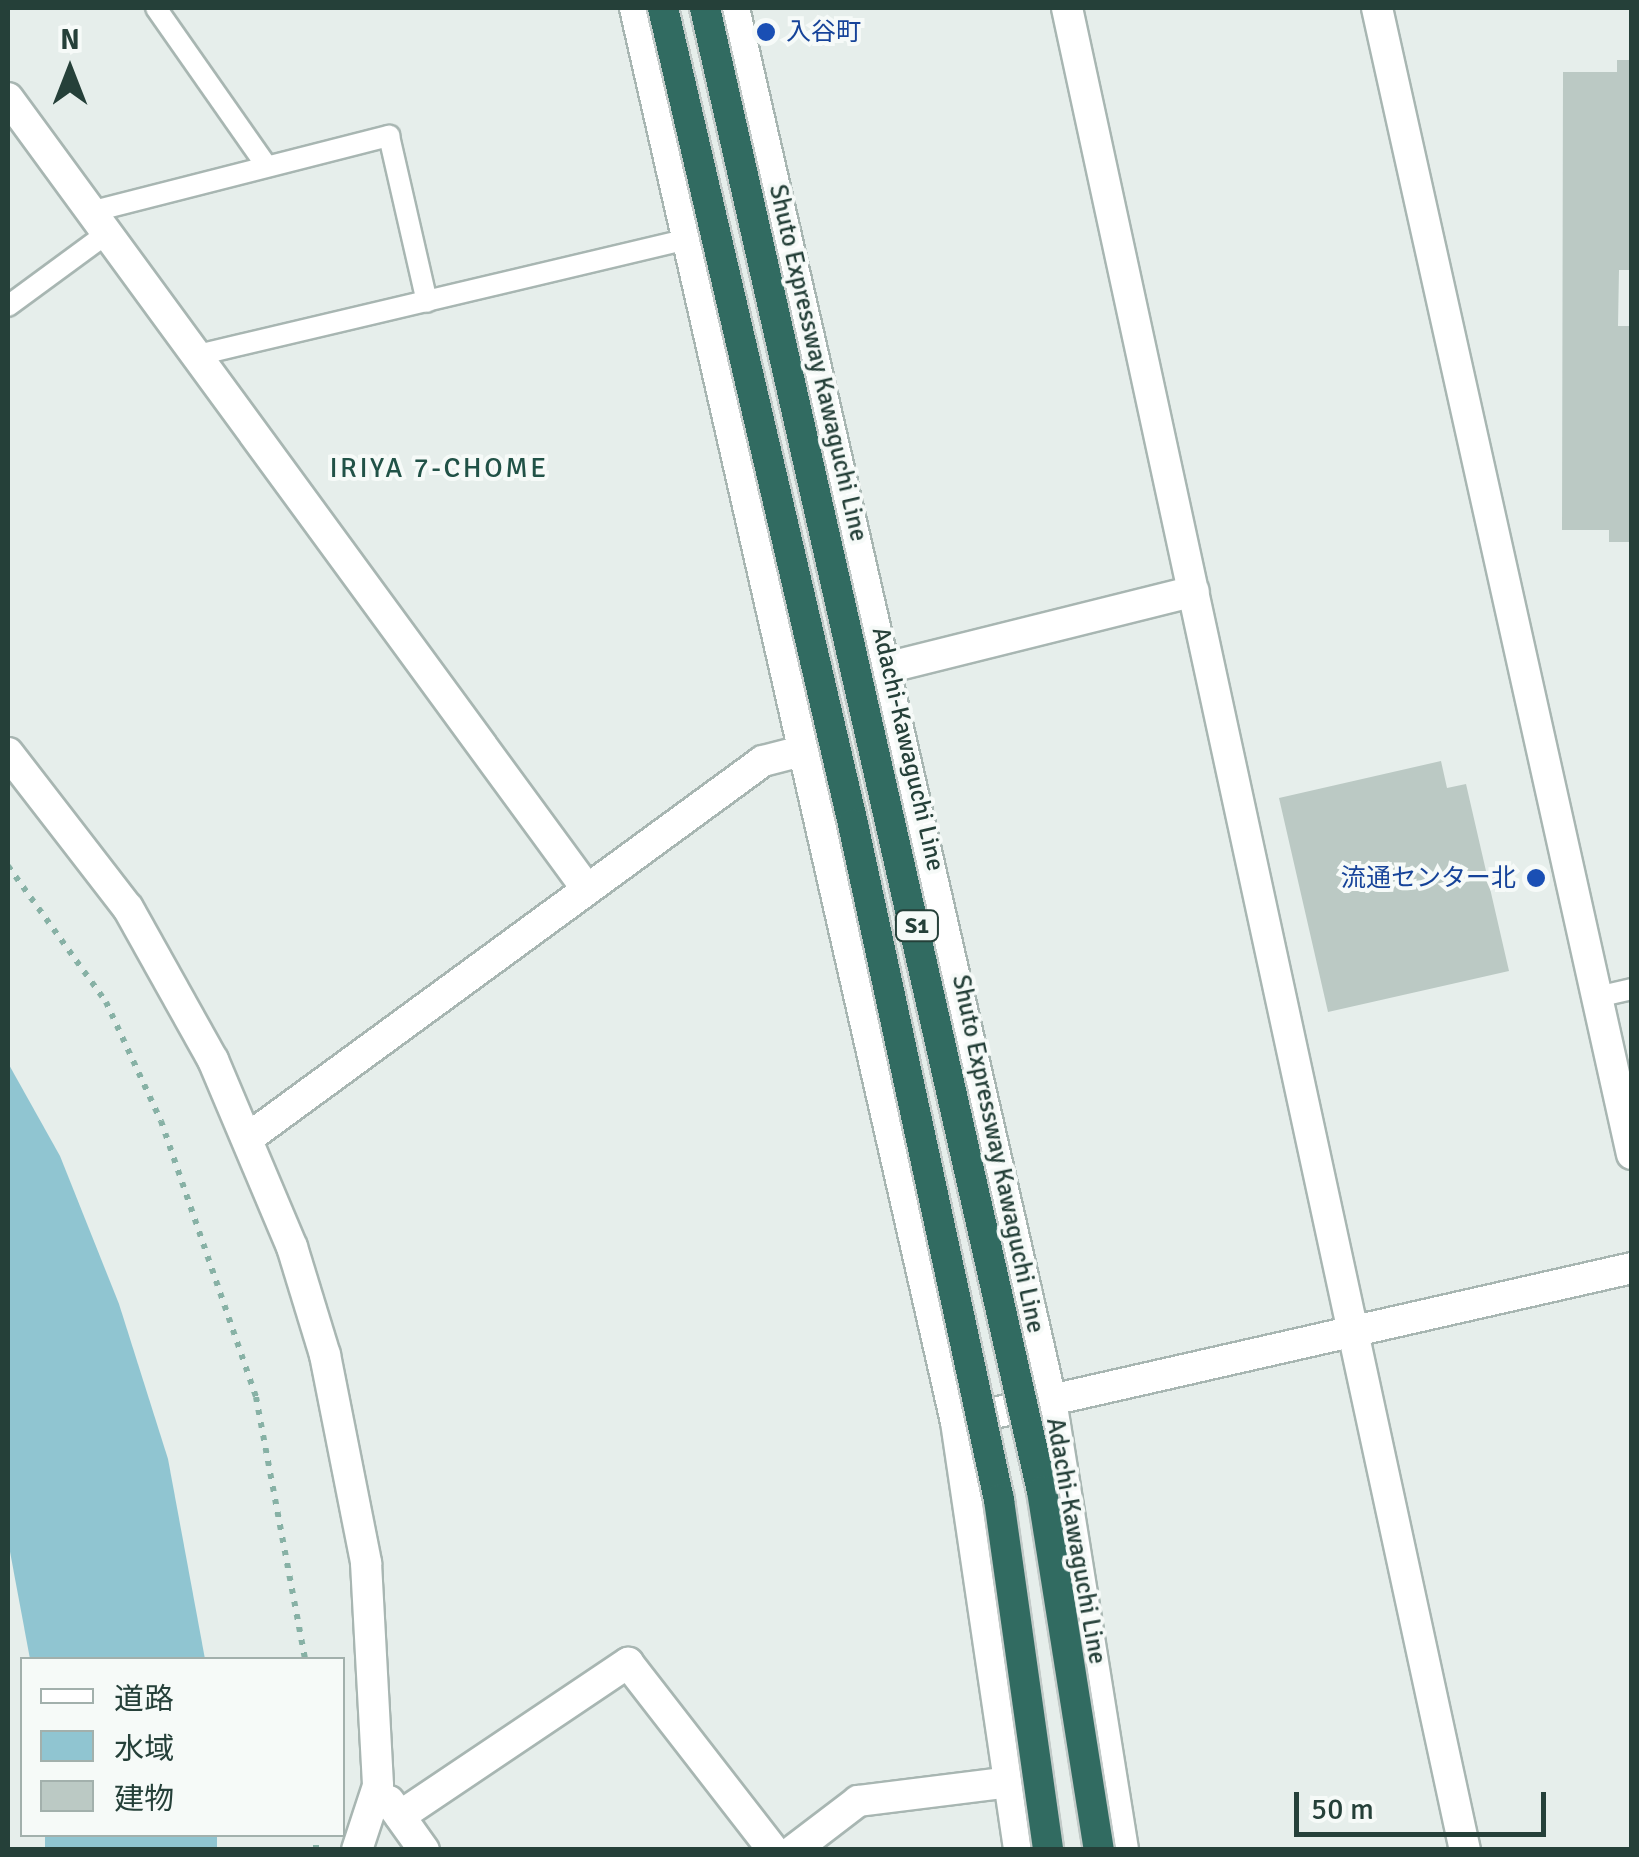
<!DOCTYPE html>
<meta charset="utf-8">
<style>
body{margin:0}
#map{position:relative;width:1639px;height:1857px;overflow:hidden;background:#e6eeeb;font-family:Signika,"Noto Sans JP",sans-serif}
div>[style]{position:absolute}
.water>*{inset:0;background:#90c5d1;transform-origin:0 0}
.building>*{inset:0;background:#bbc9c4}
.path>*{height:6px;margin-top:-3px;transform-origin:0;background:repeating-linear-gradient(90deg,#87b1a5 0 5px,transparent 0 13px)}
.roads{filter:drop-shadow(2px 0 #a8b6b2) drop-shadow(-2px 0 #a8b6b2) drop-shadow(0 2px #a8b6b2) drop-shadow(0 -2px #a8b6b2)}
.service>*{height:20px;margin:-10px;padding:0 10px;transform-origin:10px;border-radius:10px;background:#fff}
.minor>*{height:30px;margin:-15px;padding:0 15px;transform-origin:15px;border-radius:15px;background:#fff}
.tertiary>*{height:30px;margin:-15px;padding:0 15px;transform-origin:15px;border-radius:15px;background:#fff}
.secondary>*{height:30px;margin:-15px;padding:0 15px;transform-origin:15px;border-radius:15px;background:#fff}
.bridges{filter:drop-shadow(2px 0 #c2cac8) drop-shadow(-2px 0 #c2cac8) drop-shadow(0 2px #c2cac8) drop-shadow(0 -2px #c2cac8)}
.motorway-bridge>*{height:30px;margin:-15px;padding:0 15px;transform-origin:15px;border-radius:15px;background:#316b61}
.dots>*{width:28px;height:28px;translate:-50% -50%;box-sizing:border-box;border:5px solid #f6faf8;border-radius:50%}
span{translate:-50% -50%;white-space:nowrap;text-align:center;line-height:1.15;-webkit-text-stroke:8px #f6faf8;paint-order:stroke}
.shield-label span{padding:2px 8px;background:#f6faf8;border:2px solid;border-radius:8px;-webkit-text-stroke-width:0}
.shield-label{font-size:22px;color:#254039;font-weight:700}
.transit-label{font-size:25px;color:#164399}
.left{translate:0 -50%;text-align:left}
.right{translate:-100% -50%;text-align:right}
.street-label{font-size:25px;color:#254039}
.neighbourhood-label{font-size:28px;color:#215247;letter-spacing:2.5px}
.frame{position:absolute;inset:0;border:10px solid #254039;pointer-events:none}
.legend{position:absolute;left:20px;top:1657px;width:325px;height:180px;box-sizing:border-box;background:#f6faf8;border:2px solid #a2b0ac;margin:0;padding:12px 18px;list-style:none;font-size:30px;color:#254039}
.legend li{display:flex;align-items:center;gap:20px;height:50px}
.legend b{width:50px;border:2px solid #a2b0ac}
.north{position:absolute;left:20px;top:20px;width:100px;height:100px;-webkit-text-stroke:8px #f6faf8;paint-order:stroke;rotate:0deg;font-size:28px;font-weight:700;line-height:40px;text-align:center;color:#254039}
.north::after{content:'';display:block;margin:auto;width:35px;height:45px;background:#254039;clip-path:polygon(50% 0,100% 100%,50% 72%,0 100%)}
.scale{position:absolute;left:1294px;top:1792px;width:252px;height:45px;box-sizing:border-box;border:5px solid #254039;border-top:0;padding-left:12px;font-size:30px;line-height:35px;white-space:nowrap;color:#254039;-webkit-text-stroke:8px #f6faf8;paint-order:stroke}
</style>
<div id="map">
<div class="water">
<div style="clip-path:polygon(8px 1063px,60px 1156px,119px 1304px,168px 1459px,205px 1659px,30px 1659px,8px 1541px)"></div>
<div style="left:45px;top:1835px;width:172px;height:14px"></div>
</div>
<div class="building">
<div style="clip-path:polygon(1617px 60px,1632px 60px,1632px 270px,1619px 270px,1618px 326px,1632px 326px,1632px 542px,1609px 542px,1609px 530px,1562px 530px,1563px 72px,1617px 72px)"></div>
<div style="clip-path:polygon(1441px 761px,1447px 788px,1466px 784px,1509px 971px,1328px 1012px,1279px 798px)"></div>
</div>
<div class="path">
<div style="left:8px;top:866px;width:168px;rotate:54.2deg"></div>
<div style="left:106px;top:1002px;width:131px;rotate:65.2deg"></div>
<div style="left:161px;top:1121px;width:292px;rotate:71deg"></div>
<div style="left:256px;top:1397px;width:268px;rotate:79.4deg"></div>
<div style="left:316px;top:1850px;width:16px;rotate:-90deg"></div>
</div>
<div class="roads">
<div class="service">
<div style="left:156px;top:8px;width:192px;rotate:55deg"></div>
<div style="left:90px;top:212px;width:309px;rotate:-14.3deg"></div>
<div style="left:389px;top:136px;width:170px;rotate:77.1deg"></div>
<div style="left:8px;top:306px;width:122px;rotate:-36.3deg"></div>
<div style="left:198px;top:355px;width:504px;rotate:-13.32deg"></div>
<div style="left:1597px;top:997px;width:36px;rotate:-13deg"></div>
</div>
<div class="minor">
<div style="left:1067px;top:8px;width:1885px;rotate:77.81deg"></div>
<div style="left:8px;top:98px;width:980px;rotate:53.8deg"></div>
<div style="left:890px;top:667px;width:313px;rotate:-14deg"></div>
<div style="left:8px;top:753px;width:196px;rotate:52.3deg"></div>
<div style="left:128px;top:908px;width:174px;rotate:60.8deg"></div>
<div style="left:213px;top:1060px;width:203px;rotate:67.1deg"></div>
<div style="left:292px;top:1247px;width:113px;rotate:73deg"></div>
<div style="left:325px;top:1355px;width:212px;rotate:78.8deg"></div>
<div style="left:366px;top:1563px;width:223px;rotate:86.9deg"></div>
<div style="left:378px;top:1786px;width:67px;rotate:108.2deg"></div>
<div style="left:248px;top:1138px;width:638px;rotate:-36.21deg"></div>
<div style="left:763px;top:761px;width:40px;rotate:-14.4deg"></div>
<div style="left:389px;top:1801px;width:60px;rotate:54.5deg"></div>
<div style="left:400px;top:1816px;width:275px;rotate:-33.9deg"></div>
<div style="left:628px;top:1663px;width:237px;rotate:52.2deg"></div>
<div style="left:794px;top:1850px;width:81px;rotate:-37.4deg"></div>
<div style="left:858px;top:1801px;width:154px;rotate:-7.1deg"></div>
</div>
<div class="tertiary">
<div style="left:1377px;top:8px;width:1174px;rotate:77.46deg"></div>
<div style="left:959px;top:1421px;width:690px;rotate:-12.81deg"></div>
</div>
<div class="secondary">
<div style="left:635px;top:8px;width:1450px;rotate:77.21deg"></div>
<div style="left:956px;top:1422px;width:433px;rotate:81.6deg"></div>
<div style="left:734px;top:8px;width:1428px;rotate:77.17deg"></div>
<div style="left:1051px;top:1400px;width:456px;rotate:80.9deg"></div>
</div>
</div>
<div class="bridges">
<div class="motorway-bridge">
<div style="left:663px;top:8px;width:838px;rotate:76.89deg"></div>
<div style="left:853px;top:824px;width:692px;rotate:77.81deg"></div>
<div style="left:999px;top:1500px;width:353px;rotate:82deg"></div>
<div style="left:705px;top:8px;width:1521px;rotate:77.2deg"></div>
<div style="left:1042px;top:1491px;width:363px;rotate:81deg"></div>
</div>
</div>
<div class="dots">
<div style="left:766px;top:32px;background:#1a4fb4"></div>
<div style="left:1536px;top:878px;background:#1a4fb4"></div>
</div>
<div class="shield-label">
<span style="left:917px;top:926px">S1</span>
</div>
<div class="transit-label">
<span class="left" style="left:786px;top:32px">入谷町</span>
<span class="right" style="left:1516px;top:878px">流通センター北</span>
</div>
<div class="street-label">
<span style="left:818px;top:363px;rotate:77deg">Shuto Expressway Kawaguchi Line</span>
<span style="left:908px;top:749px;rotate:77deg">Adachi-Kawaguchi Line</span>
<span style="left:998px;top:1154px;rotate:78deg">Shuto Expressway Kawaguchi Line</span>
<span style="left:1076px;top:1541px;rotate:80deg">Adachi-Kawaguchi Line</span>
</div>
<div class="neighbourhood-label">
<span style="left:439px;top:468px">IRIYA 7-CHOME</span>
</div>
<div class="frame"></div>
<ul class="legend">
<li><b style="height:12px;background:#fff"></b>道路</li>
<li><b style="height:28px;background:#90c5d1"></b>水域</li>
<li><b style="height:28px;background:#bbc9c4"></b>建物</li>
</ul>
<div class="north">N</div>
<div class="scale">50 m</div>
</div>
